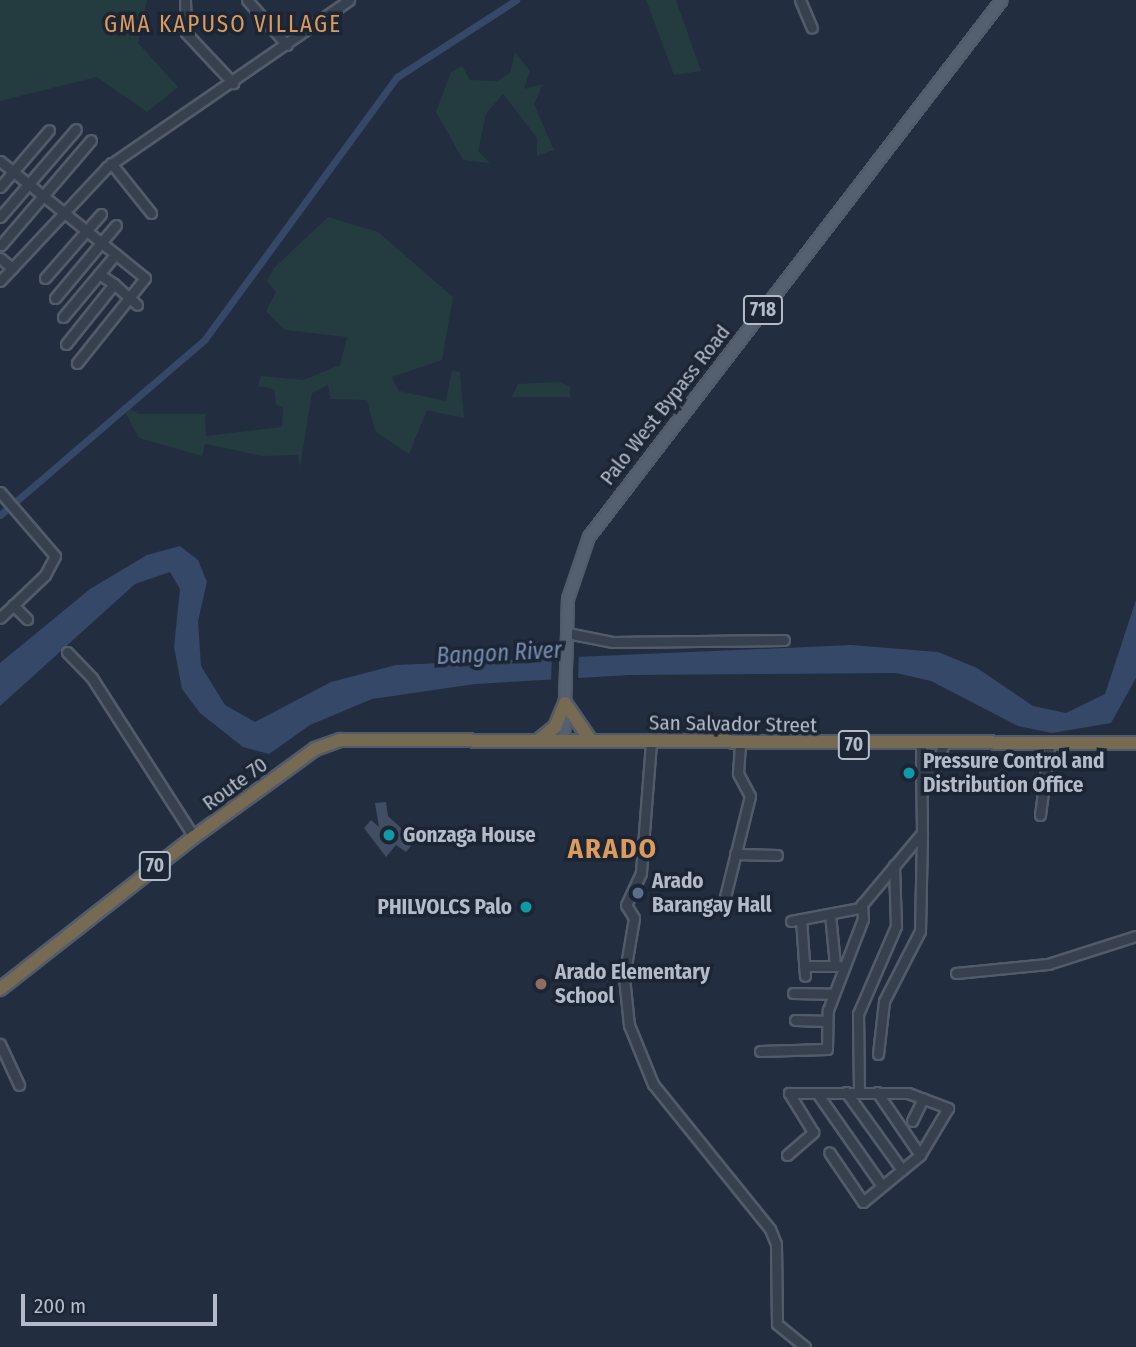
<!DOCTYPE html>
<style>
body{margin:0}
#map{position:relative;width:1136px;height:1347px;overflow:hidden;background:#222d40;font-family:"Fira Sans Condensed",sans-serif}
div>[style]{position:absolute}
.green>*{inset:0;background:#243c40}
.water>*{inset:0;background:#354868}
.pier>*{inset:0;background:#222d40}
.canal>*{height:7px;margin:-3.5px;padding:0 3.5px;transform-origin:3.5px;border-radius:3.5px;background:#354868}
.building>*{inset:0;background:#414d62}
.roads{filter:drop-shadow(2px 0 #525b6a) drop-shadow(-2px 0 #525b6a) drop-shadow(0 2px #525b6a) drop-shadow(0 -2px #525b6a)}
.minor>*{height:9px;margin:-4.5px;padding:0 4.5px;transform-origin:4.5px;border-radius:4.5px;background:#37404f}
.major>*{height:10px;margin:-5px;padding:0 5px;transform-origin:5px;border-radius:5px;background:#545f6f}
.highway>*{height:12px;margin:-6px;padding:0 6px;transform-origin:6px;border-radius:6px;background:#766a53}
.dots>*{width:19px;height:19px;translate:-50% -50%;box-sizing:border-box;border:4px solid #1c2534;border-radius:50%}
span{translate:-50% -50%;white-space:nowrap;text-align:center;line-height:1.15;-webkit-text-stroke:7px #1c2534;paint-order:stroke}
.shield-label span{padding:2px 5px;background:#1c2534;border:2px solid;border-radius:5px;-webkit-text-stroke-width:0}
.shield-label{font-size:19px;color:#b3bbca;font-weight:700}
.street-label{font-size:21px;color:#b3bbca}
.poi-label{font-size:21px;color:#b3bbca;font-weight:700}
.left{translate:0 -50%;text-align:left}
.right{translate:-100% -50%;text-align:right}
.neighbourhood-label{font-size:23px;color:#dc9a5c;letter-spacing:2px}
.water-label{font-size:23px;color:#788eb4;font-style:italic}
.district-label{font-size:28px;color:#dc9a5c;font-weight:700;letter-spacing:2px}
.scale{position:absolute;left:21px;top:1294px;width:196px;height:32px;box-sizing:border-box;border:4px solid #b3bbca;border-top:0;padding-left:9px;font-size:21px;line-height:24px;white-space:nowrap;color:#b3bbca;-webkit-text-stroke:5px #1c2534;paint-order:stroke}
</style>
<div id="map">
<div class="green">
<div style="clip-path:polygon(0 0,147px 0,138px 43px,178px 87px,147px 112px,97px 77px,0 101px)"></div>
<div style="clip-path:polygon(646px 0,676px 0,701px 71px,674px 75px)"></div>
<div style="clip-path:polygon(515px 52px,530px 71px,524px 89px,543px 84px,534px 104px,554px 150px,537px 156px,537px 138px,503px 94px,486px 114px,478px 151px,490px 163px,463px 160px,436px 112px,451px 72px,462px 66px,470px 80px,497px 81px,510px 73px)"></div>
<div style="clip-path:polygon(328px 217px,378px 232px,453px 297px,442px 360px,392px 377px,399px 391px,446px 401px,452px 370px,460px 372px,464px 418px,427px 410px,409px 454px,375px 431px,367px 400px,330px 399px,328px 385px,312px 393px,300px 467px,298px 455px,263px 456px,205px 444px,202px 456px,139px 438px,121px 404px,139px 414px,205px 414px,206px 436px,282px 427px,283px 407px,276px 405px,274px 389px,258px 386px,261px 376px,303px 380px,340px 365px,347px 337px,285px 330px,266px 311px,276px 292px,267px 281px,274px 268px)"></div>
<div style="clip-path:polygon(560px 382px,570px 387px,570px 397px,512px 397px,518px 384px)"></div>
</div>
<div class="water">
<div style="clip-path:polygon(180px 546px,198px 560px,207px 582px,198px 621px,201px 666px,225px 705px,255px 722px,331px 682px,396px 665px,851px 645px,938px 652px,977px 668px,1033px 706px,1066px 713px,1105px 694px,1136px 600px,1136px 678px,1111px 723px,1052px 733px,1018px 726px,931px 681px,896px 673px,630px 675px,475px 684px,372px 699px,310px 725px,269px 754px,243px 747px,200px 713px,182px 689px,174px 647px,180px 589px,170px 572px,135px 584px,0 706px,0 663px,90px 589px,147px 555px)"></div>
</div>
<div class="pier">
<div style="clip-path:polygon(579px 650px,578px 681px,551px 683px,552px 652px)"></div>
</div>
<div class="canal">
<div style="left:0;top:515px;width:270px;rotate:-40.6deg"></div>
<div style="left:205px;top:339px;width:325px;rotate:-53.8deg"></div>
<div style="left:397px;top:77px;width:142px;rotate:-32.9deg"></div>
</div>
<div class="building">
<div style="clip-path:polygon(386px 802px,388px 816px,415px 841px,406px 852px,396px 845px,386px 857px,364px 828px,371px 820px,379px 827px,375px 803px)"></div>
</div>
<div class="roads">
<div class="minor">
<div style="left:185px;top:0;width:33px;rotate:88deg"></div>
<div style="left:186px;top:33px;width:69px;rotate:46.8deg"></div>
<div style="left:247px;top:0;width:60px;rotate:48.4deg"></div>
<div style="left:800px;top:0;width:30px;rotate:67deg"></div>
<div style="left:0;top:161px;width:186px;rotate:38.9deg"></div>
<div style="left:145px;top:278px;width:109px;rotate:128.7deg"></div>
<div style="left:111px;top:163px;width:64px;rotate:51.3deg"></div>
<div style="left:0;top:187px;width:75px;rotate:-49.3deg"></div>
<div style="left:0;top:217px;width:116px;rotate:-49.2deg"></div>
<div style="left:1px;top:245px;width:138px;rotate:-49.4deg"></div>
<div style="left:0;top:258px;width:16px;rotate:40deg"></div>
<div style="left:45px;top:278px;width:85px;rotate:-48.8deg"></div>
<div style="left:0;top:281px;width:156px;rotate:-46.8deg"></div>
<div style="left:107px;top:167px;width:294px;rotate:-34.6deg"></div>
<div style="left:114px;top:284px;width:31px;rotate:42deg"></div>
<div style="left:55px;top:298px;width:95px;rotate:-50.1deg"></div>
<div style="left:63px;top:317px;width:56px;rotate:-50.1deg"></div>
<div style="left:66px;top:344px;width:77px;rotate:-51.3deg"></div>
<div style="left:114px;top:284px;width:18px;rotate:-146deg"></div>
<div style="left:99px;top:274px;width:26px;rotate:-50deg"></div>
<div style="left:0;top:492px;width:84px;rotate:49.3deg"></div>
<div style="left:55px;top:556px;width:21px;rotate:118deg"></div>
<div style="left:45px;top:575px;width:62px;rotate:136.3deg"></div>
<div style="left:13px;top:605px;width:20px;rotate:45deg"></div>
<div style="left:567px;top:633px;width:47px;rotate:11.1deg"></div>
<div style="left:613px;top:642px;width:171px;rotate:-0.7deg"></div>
<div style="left:67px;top:652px;width:36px;rotate:46deg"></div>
<div style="left:92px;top:678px;width:189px;rotate:57.3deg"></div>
<div style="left:651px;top:742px;width:131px;rotate:94.4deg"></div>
<div style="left:641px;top:873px;width:35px;rotate:115deg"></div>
<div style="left:626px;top:905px;width:15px;rotate:58deg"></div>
<div style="left:634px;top:918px;width:60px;rotate:99.6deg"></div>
<div style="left:624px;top:977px;width:48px;rotate:84.1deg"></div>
<div style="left:629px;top:1025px;width:64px;rotate:67.9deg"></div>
<div style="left:653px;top:1084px;width:186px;rotate:51.1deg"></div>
<div style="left:770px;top:1229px;width:16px;rotate:68deg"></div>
<div style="left:776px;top:1244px;width:80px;rotate:89.3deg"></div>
<div style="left:777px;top:1324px;width:36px;rotate:39deg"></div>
<div style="left:921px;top:781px;width:19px;rotate:-43deg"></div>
<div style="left:935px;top:768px;width:23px;rotate:-70deg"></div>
<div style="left:1040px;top:815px;width:69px;rotate:-82.5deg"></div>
<div style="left:735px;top:854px;width:42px;rotate:1.4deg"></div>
<div style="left:724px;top:901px;width:108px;rotate:-76.1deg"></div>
<div style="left:750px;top:796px;width:26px;rotate:-118deg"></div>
<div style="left:738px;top:773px;width:30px;rotate:-86deg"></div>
<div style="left:830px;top:914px;width:51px;rotate:84.4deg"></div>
<div style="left:801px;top:919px;width:57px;rotate:86deg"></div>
<div style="left:791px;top:921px;width:69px;rotate:-10.8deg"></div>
<div style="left:859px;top:908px;width:98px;rotate:-50deg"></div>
<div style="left:922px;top:833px;width:87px;rotate:-90.7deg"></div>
<div style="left:804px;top:966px;width:35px"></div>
<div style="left:956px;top:973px;width:92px;rotate:-5.6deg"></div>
<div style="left:1048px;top:964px;width:92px;rotate:-17.7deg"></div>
<div style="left:793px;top:993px;width:39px;rotate:1deg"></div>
<div style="left:795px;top:1020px;width:32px;rotate:2deg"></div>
<div style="left:0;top:1044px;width:45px;rotate:65.1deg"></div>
<div style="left:760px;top:1051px;width:67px;rotate:-1.7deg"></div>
<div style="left:827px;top:1049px;width:39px;rotate:-89deg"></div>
<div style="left:828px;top:1010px;width:97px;rotate:-69deg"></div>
<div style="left:863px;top:919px;width:15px;rotate:-94deg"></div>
<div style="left:878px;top:1054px;width:53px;rotate:-83.5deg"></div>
<div style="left:884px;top:1001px;width:79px;rotate:-62.8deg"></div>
<div style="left:920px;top:931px;width:98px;rotate:-88.8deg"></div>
<div style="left:846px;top:1092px;width:96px;rotate:54.3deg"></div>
<div style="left:859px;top:1092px;width:78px;rotate:-90.7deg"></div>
<div style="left:858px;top:1014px;width:96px;rotate:-66.6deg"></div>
<div style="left:896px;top:926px;width:61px;rotate:-91.9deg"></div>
<div style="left:877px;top:1092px;width:76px;rotate:55.7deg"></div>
<div style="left:817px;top:1093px;width:113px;rotate:55deg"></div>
<div style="left:912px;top:1121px;width:25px;rotate:-64deg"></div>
<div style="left:787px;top:1155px;width:35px;rotate:-41deg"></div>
<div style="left:813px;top:1132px;width:46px;rotate:-121.6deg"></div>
<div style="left:789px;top:1093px;width:119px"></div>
<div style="left:908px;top:1093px;width:43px;rotate:20.6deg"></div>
<div style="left:948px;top:1108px;width:55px;rotate:120.8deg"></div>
<div style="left:920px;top:1155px;width:74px;rotate:140.5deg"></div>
<div style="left:863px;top:1202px;width:60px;rotate:-124.2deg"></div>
</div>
<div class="major">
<div style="left:564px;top:741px;width:142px;rotate:-88.4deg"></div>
<div style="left:568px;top:599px;width:65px;rotate:-71.3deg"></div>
<div style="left:589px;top:537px;width:677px;rotate:-52.44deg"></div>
</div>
<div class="highway">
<div style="left:565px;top:703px;width:46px;rotate:55.6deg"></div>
<div style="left:539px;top:740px;width:21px;rotate:-39deg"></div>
<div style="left:555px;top:727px;width:26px;rotate:-67deg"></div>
<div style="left:0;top:989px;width:246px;rotate:-38.1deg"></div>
<div style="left:194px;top:837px;width:150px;rotate:-36deg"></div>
<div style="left:315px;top:749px;width:27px;rotate:-20deg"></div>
<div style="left:340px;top:740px;width:796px;rotate:0.22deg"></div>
</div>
</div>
<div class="dots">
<div style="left:909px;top:773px;background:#0f9aa8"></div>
<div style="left:389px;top:835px;background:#0f9aa8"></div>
<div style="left:638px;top:893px;background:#5c6f8a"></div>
<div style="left:526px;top:907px;background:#0f9aa8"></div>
<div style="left:541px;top:984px;background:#8d6e63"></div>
</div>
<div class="shield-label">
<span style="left:763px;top:310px">718</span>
<span style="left:854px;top:745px">70</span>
<span style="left:155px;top:866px">70</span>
</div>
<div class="street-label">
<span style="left:665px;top:405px;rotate:-52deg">Palo West Bypass Road</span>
<span style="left:733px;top:724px;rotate:1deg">San Salvador Street</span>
<span style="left:235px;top:784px;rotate:-36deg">Route 70</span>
</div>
<div class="poi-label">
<span class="left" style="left:923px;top:773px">Pressure Control and<br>Distribution Office</span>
<span class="left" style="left:403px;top:835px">Gonzaga House</span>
<span class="left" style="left:652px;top:893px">Arado<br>Barangay Hall</span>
<span class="right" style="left:512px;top:907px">PHILVOLCS Palo</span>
<span class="left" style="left:555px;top:984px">Arado Elementary<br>School</span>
</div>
<div class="neighbourhood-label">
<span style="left:223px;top:24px">GMA KAPUSO VILLAGE</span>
</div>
<div class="water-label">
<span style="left:499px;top:653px;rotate:-3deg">Bangon River</span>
</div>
<div class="district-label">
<span style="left:613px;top:849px">ARADO</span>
</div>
<div class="scale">200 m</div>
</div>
